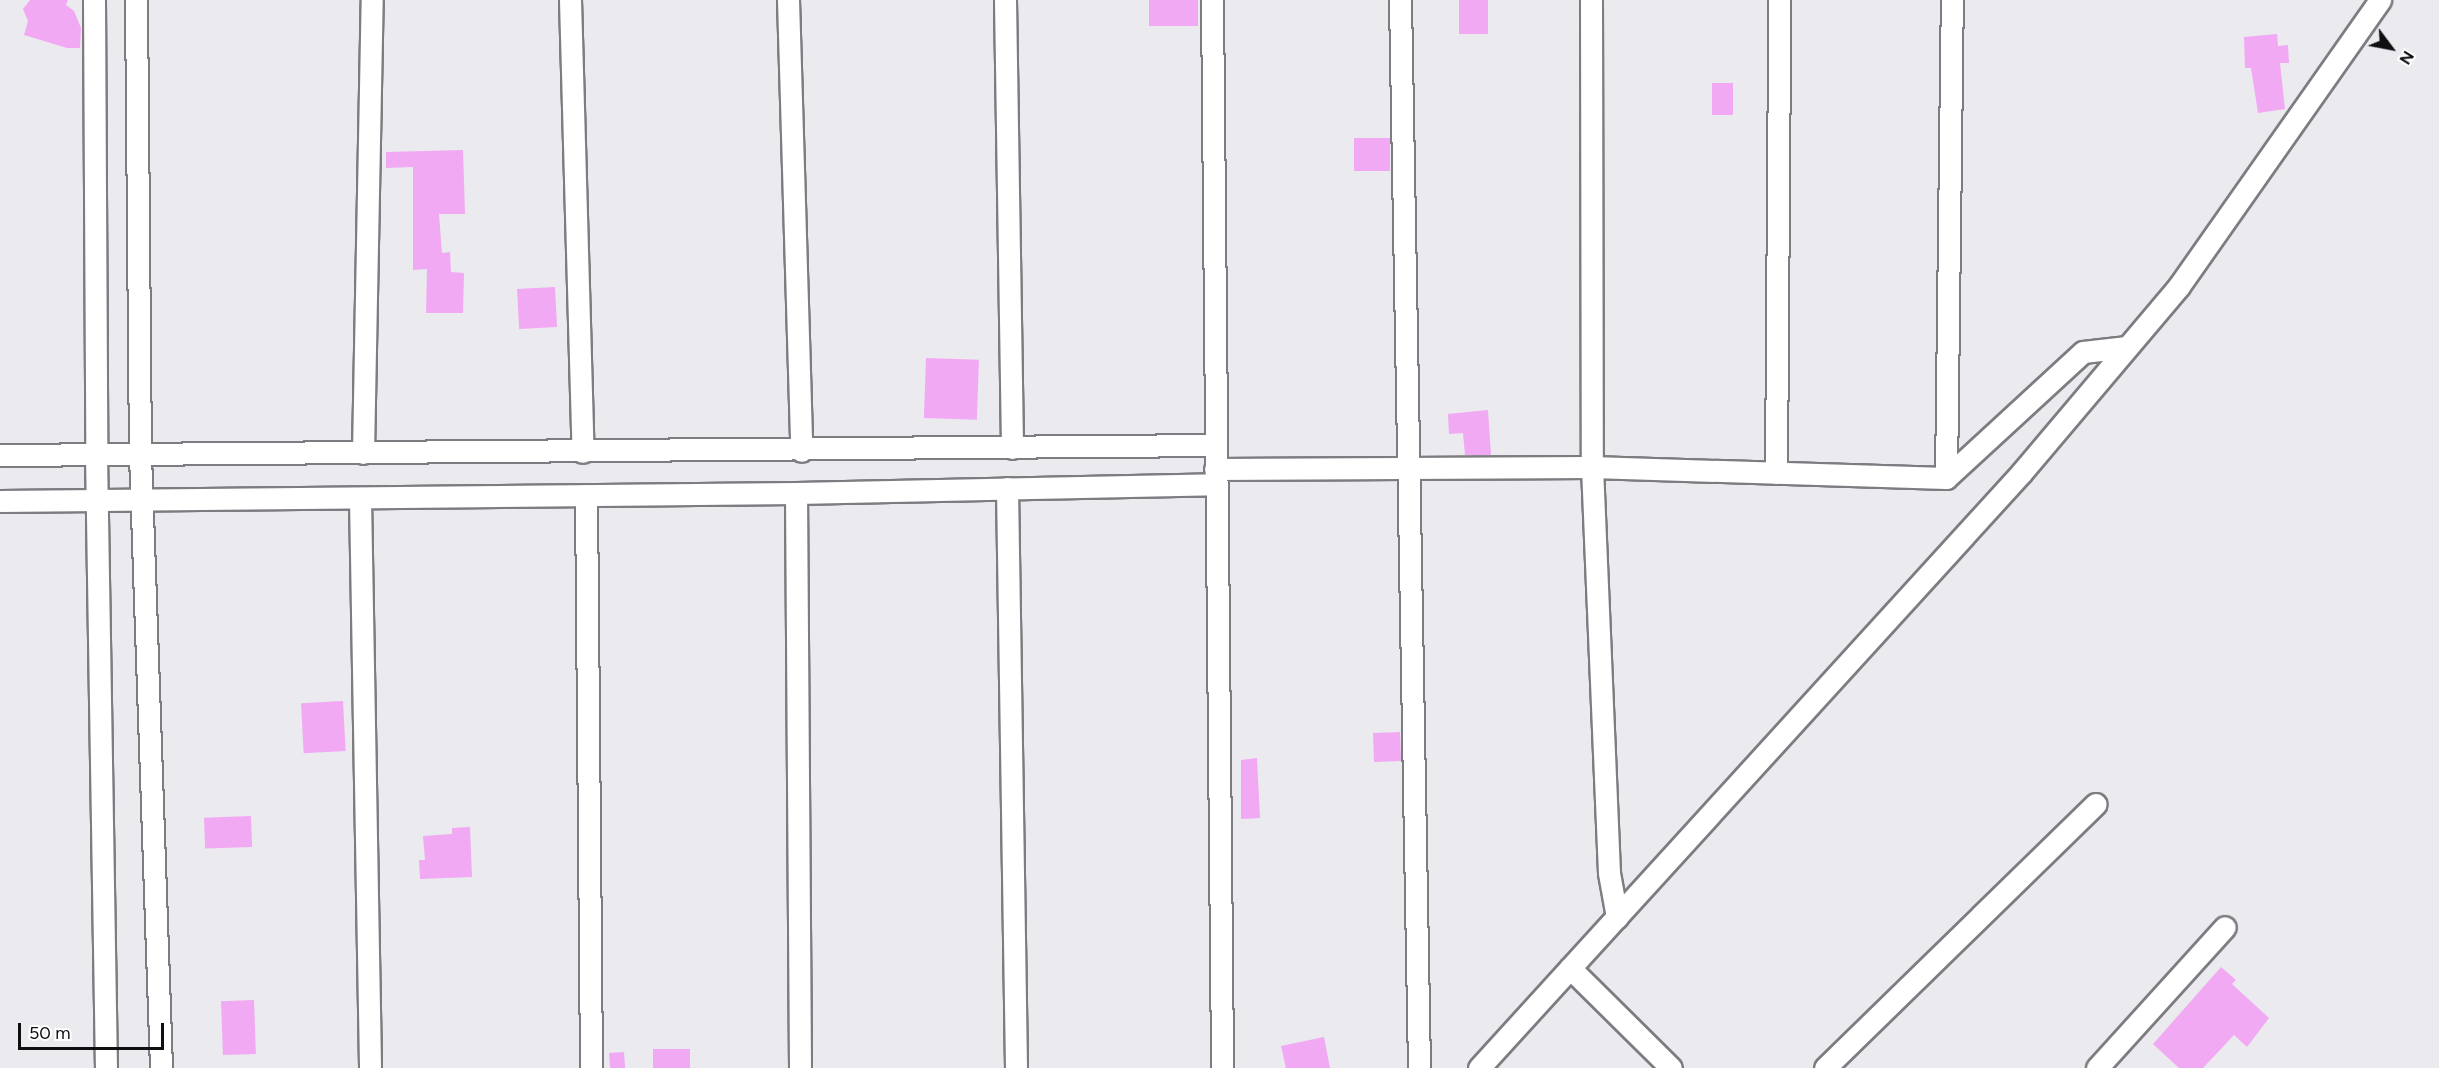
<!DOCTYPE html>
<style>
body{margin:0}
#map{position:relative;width:2439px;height:1068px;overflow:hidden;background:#ebeaef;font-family:Figtree,sans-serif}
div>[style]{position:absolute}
.building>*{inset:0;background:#f1a9f3;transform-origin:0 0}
.roads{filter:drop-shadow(2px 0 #7d7c81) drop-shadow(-2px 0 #7d7c81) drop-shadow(0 2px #7d7c81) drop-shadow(0 -2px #7d7c81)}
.minor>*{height:21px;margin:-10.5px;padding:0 10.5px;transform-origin:10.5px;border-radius:10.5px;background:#fff}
span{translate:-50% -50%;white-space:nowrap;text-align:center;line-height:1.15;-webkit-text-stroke:6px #fff;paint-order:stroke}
.north{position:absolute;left:2361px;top:18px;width:60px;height:60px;-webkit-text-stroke:4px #fff;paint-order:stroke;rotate:122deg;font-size:16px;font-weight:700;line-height:24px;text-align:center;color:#0f0f11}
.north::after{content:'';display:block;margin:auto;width:21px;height:27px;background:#0f0f11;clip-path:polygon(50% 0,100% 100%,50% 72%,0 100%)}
.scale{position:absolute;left:18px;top:1023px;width:146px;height:27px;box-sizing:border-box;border:3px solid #0f0f11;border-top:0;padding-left:8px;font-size:18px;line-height:21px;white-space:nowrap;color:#0f0f11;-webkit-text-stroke:4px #fff;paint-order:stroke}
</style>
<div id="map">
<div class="building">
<div style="clip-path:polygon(30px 0,68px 0,66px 5px,74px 11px,81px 28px,80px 48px,67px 48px,24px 35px,28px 21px,23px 9px)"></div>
<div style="left:1149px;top:0;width:49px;height:26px"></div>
<div style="left:1459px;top:0;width:29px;height:34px"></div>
<div style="clip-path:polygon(2277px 34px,2278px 46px,2288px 45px,2289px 63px,2280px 63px,2285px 109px,2258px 113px,2251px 68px,2245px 68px,2244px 37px)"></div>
<div style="left:1712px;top:83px;width:21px;height:32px"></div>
<div style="left:1390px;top:138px;width:33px;height:36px;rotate:90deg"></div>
<div style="clip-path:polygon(463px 150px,465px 214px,439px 214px,442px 253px,450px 252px,451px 272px,464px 273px,463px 313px,426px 313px,427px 269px,413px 270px,413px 167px,386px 168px,386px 152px)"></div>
<div style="left:555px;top:287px;width:40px;height:38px;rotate:87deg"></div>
<div style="left:926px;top:358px;width:53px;height:60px;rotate:2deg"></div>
<div style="clip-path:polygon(1488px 410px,1491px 455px,1465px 455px,1463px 433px,1449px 434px,1448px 414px)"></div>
<div style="left:343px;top:701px;width:50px;height:42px;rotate:87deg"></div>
<div style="left:1400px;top:732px;width:29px;height:27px;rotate:88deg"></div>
<div style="clip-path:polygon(1257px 758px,1260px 818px,1241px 819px,1241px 760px)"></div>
<div style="left:251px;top:816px;width:31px;height:47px;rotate:88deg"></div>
<div style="clip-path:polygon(470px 827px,472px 877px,420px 879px,419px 860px,425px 860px,423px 836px,452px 834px,452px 828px)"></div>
<div style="clip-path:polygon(2221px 967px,2236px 980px,2232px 984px,2269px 1018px,2247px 1047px,2234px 1035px,2203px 1068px,2179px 1068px,2153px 1044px)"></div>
<div style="left:254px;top:1000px;width:54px;height:33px;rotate:88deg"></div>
<div style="clip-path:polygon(1324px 1037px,1330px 1068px,1286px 1068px,1281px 1046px)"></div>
<div style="left:690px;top:1049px;width:19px;height:37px;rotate:90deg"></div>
<div style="left:624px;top:1052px;width:16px;height:15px;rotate:86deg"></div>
</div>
<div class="roads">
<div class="minor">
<div style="left:94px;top:0;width:454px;rotate:89.7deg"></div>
<div style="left:96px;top:454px;width:614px;rotate:89.07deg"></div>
<div style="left:136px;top:0;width:454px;rotate:89.5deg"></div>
<div style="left:140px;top:454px;width:614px;rotate:88.04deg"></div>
<div style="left:570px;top:0;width:452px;rotate:88.4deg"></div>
<div style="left:788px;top:0;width:451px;rotate:88.3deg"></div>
<div style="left:1005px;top:0;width:448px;rotate:89.1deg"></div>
<div style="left:1212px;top:0;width:1068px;rotate:89.46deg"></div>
<div style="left:1400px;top:0;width:1068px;rotate:88.98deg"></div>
<div style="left:1591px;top:0;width:467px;rotate:89.9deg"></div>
<div style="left:1592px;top:467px;width:406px;rotate:87.6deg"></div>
<div style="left:1609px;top:873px;width:45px;rotate:79.7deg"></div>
<div style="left:363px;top:453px;width:453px;rotate:-88.9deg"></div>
<div style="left:0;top:455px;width:1215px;rotate:-0.47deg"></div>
<div style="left:1215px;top:469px;width:377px;rotate:-0.3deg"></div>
<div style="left:1592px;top:467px;width:354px;rotate:1.8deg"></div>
<div style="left:1946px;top:478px;width:186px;rotate:-42.6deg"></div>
<div style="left:2083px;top:352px;width:44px;rotate:-6.5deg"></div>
<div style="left:1776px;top:473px;width:473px;rotate:-89.6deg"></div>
<div style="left:1946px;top:478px;width:478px;rotate:-89.3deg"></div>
<div style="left:1007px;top:488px;width:580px;rotate:89.11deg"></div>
<div style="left:796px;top:493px;width:575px;rotate:89.6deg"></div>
<div style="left:586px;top:495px;width:573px;rotate:89.5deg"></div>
<div style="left:360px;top:498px;width:570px;rotate:88.99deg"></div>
<div style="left:0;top:501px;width:796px;rotate:-0.58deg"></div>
<div style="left:796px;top:493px;width:419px;rotate:-1.2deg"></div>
<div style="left:1570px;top:968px;width:142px;rotate:44.7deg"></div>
<div style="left:1479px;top:1068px;width:806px;rotate:-47.66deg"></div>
<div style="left:2022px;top:472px;width:243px;rotate:-49.8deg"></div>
<div style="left:2179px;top:286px;width:350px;rotate:-54.9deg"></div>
<div style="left:1825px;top:1068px;width:378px;rotate:-44.3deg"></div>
<div style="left:2097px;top:1068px;width:190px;rotate:-47.8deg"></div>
</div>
</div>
<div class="north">N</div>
<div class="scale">50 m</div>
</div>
